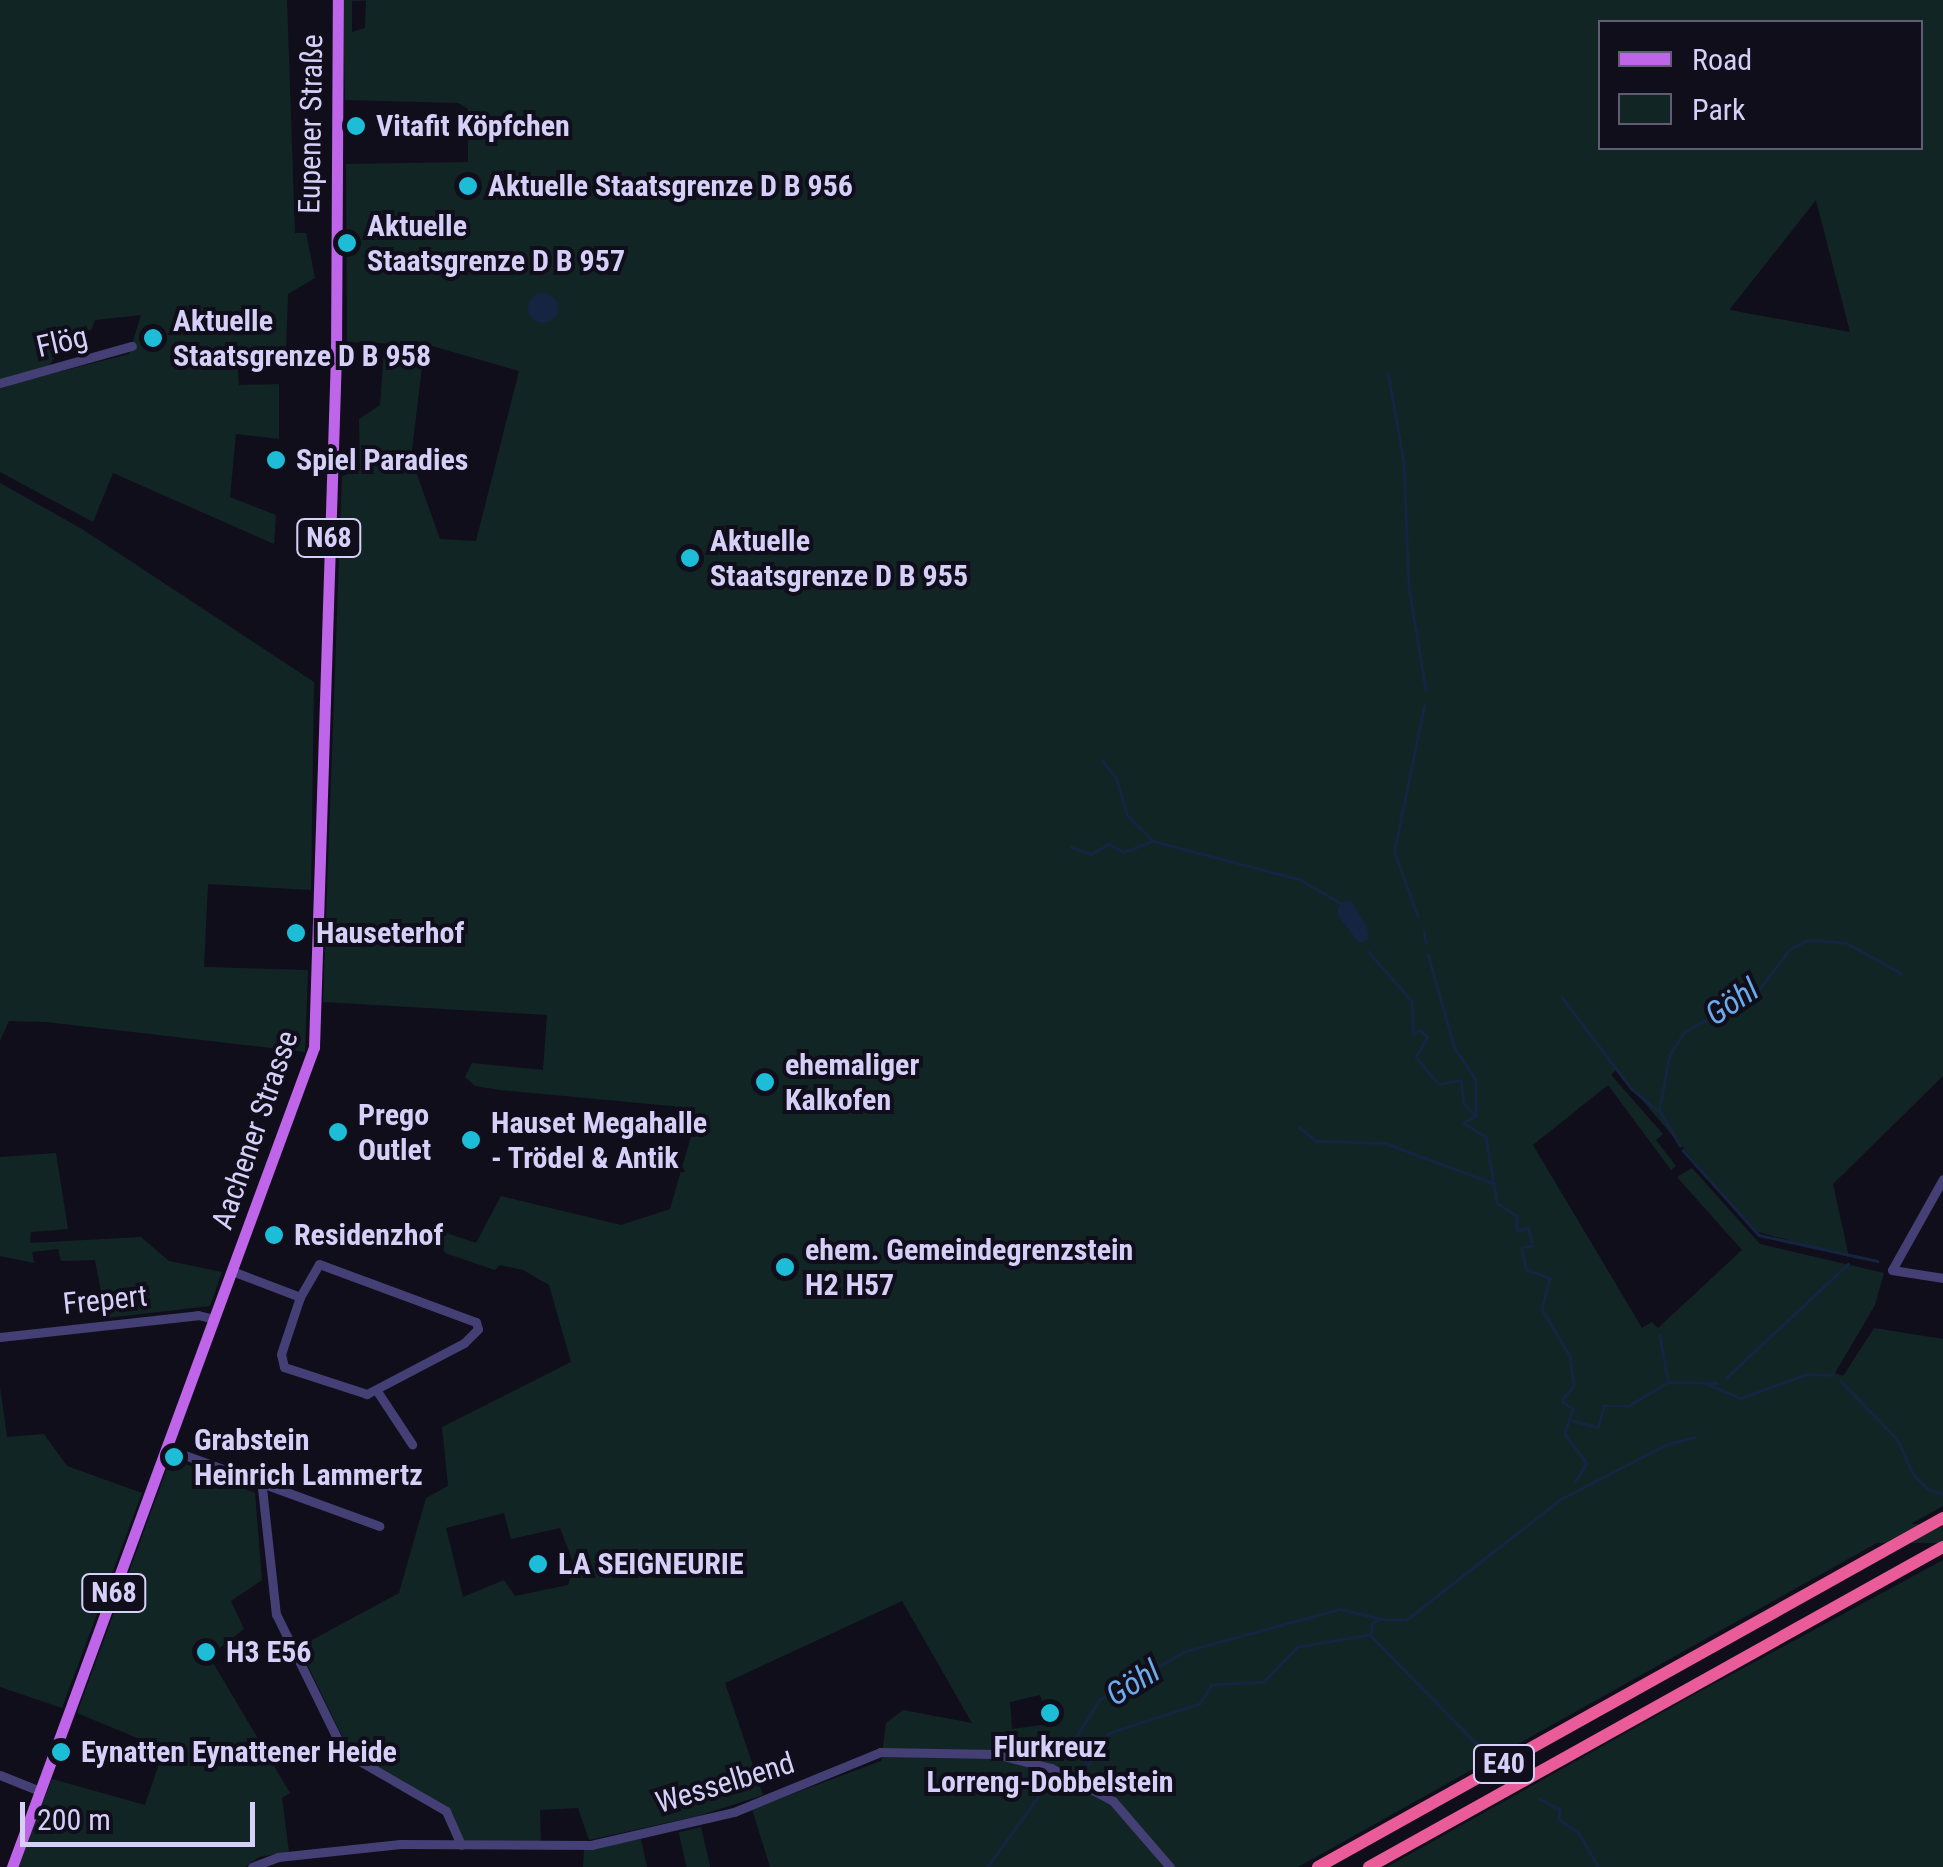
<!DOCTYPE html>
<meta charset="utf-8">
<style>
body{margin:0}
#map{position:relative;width:1943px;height:1867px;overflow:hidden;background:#110e1c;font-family:"Roboto Condensed",sans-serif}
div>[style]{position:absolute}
.green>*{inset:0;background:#122525;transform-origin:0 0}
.water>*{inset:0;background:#152440}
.round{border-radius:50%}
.stream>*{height:2.5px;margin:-1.25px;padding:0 1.25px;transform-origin:1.25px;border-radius:1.25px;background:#152440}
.minor>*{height:9px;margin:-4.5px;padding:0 4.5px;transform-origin:4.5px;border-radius:4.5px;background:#443f75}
.major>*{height:11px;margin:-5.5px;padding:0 5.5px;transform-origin:5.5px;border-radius:5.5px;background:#be65ea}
.highway>*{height:12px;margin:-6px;padding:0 6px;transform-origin:6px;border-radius:6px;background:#e95b99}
.dots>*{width:28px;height:28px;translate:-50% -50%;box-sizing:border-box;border:5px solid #110e1c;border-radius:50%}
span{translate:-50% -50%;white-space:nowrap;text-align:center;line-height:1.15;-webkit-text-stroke:8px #110e1c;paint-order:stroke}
.shield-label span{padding:2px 8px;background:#110e1c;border:2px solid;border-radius:8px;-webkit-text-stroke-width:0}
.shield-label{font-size:28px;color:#d6d0f9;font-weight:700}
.street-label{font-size:30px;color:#d6d0f9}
.poi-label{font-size:30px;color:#d6d0f9;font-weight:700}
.left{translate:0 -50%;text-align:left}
.water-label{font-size:32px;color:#6cabeb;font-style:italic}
.legend{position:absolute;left:1598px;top:20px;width:325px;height:130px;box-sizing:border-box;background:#110e1c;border:2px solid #605c74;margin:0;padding:12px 18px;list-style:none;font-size:30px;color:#d6d0f9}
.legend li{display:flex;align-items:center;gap:20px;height:50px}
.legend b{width:50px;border:2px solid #605c74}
.scale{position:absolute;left:20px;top:1802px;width:235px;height:45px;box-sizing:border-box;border:5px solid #d6d0f9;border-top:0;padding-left:12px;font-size:30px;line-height:35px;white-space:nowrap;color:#d6d0f9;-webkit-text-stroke:8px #110e1c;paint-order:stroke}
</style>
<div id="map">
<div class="green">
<div style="clip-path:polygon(0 0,287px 0,295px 233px,306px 233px,315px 278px,288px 294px,286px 351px,237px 355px,239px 385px,279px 384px,279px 439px,236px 434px,230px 497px,276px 515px,274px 544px,113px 473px,93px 522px,0 472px,0 387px,129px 354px,141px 315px,95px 320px,91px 330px,69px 335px,47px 369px,0 380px)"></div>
<div style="clip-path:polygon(evenodd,343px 0,352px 0,352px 32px,365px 28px,366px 0,1943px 0,1943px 1076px,1833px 1184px,1849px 1257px,1755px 1231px,1616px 1070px,1611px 1075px,1663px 1134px,1656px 1140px,1676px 1166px,1671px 1170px,1608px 1085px,1533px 1145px,1642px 1328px,1652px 1322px,1658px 1328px,1742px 1250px,1677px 1177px,1692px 1168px,1760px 1244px,1884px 1273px,1875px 1305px,1835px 1373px,1843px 1376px,1874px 1328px,1943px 1339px,1943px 1506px,1298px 1867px,770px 1867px,752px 1809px,881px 1761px,886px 1723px,903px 1710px,972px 1723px,902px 1601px,725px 1683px,763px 1795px,698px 1816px,589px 1840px,578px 1808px,540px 1810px,541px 1845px,455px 1840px,443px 1810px,353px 1759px,299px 1647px,399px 1593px,426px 1498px,448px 1486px,442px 1427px,571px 1362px,549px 1285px,523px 1270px,500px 1265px,495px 1270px,445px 1253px,435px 1229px,476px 1243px,501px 1196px,621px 1225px,670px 1209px,696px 1119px,693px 1108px,500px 1090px,475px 1086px,465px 1077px,472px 1063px,543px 1070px,547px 1015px,323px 1002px,342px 476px,360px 470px,359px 419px,380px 405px,384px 350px,424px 351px,411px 458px,440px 539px,476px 541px,519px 371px,429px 345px,347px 342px,346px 164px,468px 162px,468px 109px,458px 103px,345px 100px,343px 0,1600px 22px,1920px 22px,1920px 148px,1600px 148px,1600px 22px,343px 0,1816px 200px,1850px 332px,1730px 310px,1730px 309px,1816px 200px,343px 0,504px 1513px,511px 1539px,560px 1528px,574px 1565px,568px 1585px,515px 1596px,504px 1580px,463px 1597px,446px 1528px,504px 1513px,343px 0,1040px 1695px,1049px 1724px,1012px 1729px,1010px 1702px,1040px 1695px)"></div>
<div style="clip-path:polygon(0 483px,82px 529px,314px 682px,311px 890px,208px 884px,204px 967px,308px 970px,305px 1052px,46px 1022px,9px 1021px,0 1041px)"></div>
<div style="clip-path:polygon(56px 1153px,68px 1229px,31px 1232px,30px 1243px,141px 1237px,169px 1261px,222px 1272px,210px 1306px,106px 1318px,95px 1260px,61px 1261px,58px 1249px,32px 1252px,34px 1263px,0 1256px,0 1157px)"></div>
<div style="clip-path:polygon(0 1387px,7px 1437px,44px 1434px,67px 1466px,142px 1493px,62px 1708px,0 1687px)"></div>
<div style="clip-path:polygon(171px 1458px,255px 1493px,262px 1580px,231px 1601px,244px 1629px,209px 1656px,290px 1793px,282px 1798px,289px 1852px,259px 1857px,245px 1867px,17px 1867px,52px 1779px,145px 1805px,164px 1749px,77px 1713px)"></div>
<div style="left:1943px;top:1524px;width:19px;height:705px;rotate:90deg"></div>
<div style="clip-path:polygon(1943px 1560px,1943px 1867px,1387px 1867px,1699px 1692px)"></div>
<div style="left:701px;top:1827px;width:41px;height:23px;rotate:77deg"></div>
<div style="clip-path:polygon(641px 1839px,647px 1867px,583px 1867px,584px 1850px)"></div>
</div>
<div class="water">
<div class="round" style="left:528px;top:293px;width:30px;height:30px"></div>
<div style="clip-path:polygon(1351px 900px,1367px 927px,1369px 939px,1359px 943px,1337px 914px,1340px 902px)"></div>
</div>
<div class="stream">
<div style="left:1388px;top:372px;width:91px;rotate:79.9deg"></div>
<div style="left:1404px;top:462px;width:125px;rotate:87.7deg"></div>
<div style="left:1409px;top:587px;width:104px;rotate:80.6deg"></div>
<div style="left:1102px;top:760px;width:22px;rotate:51deg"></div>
<div style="left:1116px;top:777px;width:41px;rotate:72.9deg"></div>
<div style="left:1128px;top:816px;width:35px;rotate:45deg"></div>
<div style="left:1153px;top:841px;width:151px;rotate:14.6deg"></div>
<div style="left:1299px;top:879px;width:46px;rotate:29.9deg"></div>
<div style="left:1071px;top:847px;width:21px;rotate:19deg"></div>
<div style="left:1091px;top:854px;width:21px;rotate:-29deg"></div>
<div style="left:1109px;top:844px;width:17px;rotate:28deg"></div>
<div style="left:1124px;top:852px;width:31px;rotate:-21deg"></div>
<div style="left:1418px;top:917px;width:69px;rotate:-110.3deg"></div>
<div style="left:1394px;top:852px;width:149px;rotate:-78.4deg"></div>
<div style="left:1424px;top:931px;width:11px;rotate:80deg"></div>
<div style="left:1368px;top:951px;width:67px;rotate:48.7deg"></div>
<div style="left:1412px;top:1001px;width:33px;rotate:87deg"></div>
<div style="left:1414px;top:1034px;width:6px;rotate:-39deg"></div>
<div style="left:1419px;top:1030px;width:11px;rotate:38deg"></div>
<div style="left:1428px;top:1037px;width:23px;rotate:121deg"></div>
<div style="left:1416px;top:1057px;width:35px;rotate:50deg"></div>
<div style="left:1439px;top:1084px;width:22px;rotate:-10deg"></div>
<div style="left:1461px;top:1080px;width:24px;rotate:83deg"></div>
<div style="left:1464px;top:1104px;width:17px;rotate:45deg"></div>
<div style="left:1476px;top:1116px;width:14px;rotate:150deg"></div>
<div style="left:1464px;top:1123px;width:26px;rotate:32deg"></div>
<div style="left:1486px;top:1137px;width:67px;rotate:80.5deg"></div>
<div style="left:1497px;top:1203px;width:24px;rotate:33deg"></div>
<div style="left:1517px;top:1216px;width:15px;rotate:90deg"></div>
<div style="left:1517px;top:1231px;width:12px;rotate:-20deg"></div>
<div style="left:1528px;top:1227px;width:20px;rotate:75deg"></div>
<div style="left:1533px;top:1246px;width:11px;rotate:170deg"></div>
<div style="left:1522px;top:1248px;width:21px;rotate:79deg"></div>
<div style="left:1526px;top:1269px;width:26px;rotate:21deg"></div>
<div style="left:1550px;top:1278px;width:32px;rotate:104deg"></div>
<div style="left:1542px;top:1309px;width:55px;rotate:59.2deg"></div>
<div style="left:1570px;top:1356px;width:30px;rotate:82deg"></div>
<div style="left:1574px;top:1386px;width:19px;rotate:129deg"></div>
<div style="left:1562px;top:1401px;width:14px;rotate:36deg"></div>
<div style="left:1573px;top:1409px;width:26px;rotate:108deg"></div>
<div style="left:1565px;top:1434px;width:36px;rotate:53deg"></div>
<div style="left:1587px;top:1463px;width:22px;rotate:122deg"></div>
<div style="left:1428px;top:954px;width:99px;rotate:74.1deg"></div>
<div style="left:1455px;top:1049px;width:37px;rotate:55deg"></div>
<div style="left:1476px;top:1079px;width:36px;rotate:90deg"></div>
<div style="left:1562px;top:997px;width:114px;rotate:52.8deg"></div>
<div style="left:1631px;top:1088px;width:34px;rotate:40deg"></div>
<div style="left:1299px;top:1127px;width:22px;rotate:39deg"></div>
<div style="left:1316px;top:1141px;width:69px;rotate:1.7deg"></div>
<div style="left:1385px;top:1143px;width:117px;rotate:20.4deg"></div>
<div style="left:1680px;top:1146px;width:41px;rotate:-121deg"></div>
<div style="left:1659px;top:1111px;width:56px;rotate:-79.7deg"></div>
<div style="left:1669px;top:1056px;width:28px;rotate:-58deg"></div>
<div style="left:1684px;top:1032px;width:83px;rotate:-28.7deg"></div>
<div style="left:1757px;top:992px;width:54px;rotate:-52.5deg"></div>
<div style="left:1790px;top:949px;width:20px;rotate:-27deg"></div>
<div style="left:1808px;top:940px;width:39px;rotate:4deg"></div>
<div style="left:1847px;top:943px;width:62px;rotate:29.1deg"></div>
<div style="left:1683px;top:1150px;width:114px;rotate:48.2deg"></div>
<div style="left:1759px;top:1235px;width:121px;rotate:12.4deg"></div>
<div style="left:1726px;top:1378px;width:167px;rotate:-43.1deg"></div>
<div style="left:1841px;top:1381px;width:82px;rotate:46deg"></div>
<div style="left:1898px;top:1440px;width:37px;rotate:66deg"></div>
<div style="left:1913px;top:1474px;width:23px;rotate:45deg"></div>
<div style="left:1929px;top:1490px;width:14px;rotate:12deg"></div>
<div style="left:1670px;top:1382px;width:47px;rotate:1.2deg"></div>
<div style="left:1705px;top:1383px;width:39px;rotate:23deg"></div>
<div style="left:1741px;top:1398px;width:70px;rotate:-20deg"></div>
<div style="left:1807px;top:1374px;width:25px;rotate:2deg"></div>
<div style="left:1573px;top:1421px;width:26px;rotate:13deg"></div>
<div style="left:1598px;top:1427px;width:22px;rotate:-74deg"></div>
<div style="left:1604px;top:1406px;width:24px"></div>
<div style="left:1628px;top:1406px;width:47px;rotate:-31deg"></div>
<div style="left:1668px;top:1382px;width:48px;rotate:-100.8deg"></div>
<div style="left:1371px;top:1634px;width:11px;rotate:-85deg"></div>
<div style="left:1372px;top:1623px;width:11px;rotate:-22deg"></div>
<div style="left:1382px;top:1619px;width:24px;rotate:2deg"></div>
<div style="left:1406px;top:1620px;width:197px;rotate:-38deg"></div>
<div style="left:1561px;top:1499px;width:119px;rotate:-27.4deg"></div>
<div style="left:1667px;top:1444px;width:29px;rotate:-14deg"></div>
<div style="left:1370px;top:1635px;width:73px;rotate:170.5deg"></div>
<div style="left:1298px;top:1647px;width:49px;rotate:134.2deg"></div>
<div style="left:1264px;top:1682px;width:52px;rotate:176.7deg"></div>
<div style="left:1212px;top:1685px;width:22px;rotate:122deg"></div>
<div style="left:1200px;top:1704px;width:95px;rotate:162.1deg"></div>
<div style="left:1110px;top:1733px;width:40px;rotate:124deg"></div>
<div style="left:1088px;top:1766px;width:19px;rotate:-129deg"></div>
<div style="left:1076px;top:1751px;width:14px;rotate:-90deg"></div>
<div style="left:1076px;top:1737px;width:45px;rotate:-57.7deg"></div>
<div style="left:1100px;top:1699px;width:98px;rotate:-29.2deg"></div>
<div style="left:1186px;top:1651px;width:160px;rotate:-15.3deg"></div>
<div style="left:1340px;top:1609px;width:43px;rotate:13.4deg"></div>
<div style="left:1372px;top:1637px;width:153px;rotate:45.5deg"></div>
<div style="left:1538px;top:1798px;width:25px;rotate:27deg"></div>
<div style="left:1560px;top:1809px;width:10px;rotate:96deg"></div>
<div style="left:1559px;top:1819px;width:24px;rotate:35deg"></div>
<div style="left:1579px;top:1833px;width:39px;rotate:60deg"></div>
<div style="left:987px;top:1867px;width:92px;rotate:-53.9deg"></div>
</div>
<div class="minor">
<div style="left:0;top:383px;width:137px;rotate:-15.7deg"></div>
<div style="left:1943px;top:1179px;width:104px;rotate:119.3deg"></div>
<div style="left:1892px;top:1270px;width:52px;rotate:8.9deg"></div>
<div style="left:319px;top:1264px;width:167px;rotate:20.3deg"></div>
<div style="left:476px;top:1322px;width:7px;rotate:74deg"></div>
<div style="left:478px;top:1329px;width:20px;rotate:135deg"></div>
<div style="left:464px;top:1343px;width:110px;rotate:152.3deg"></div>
<div style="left:367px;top:1394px;width:87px;rotate:-162deg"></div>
<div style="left:284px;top:1367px;width:13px;rotate:-103deg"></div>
<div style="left:281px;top:1354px;width:60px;rotate:-71.6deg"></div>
<div style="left:300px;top:1297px;width:38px;rotate:-60deg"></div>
<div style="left:232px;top:1271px;width:73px;rotate:20.9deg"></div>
<div style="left:0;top:1337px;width:199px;rotate:-6.3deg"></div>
<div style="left:198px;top:1315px;width:16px;rotate:14deg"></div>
<div style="left:377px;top:1391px;width:64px;rotate:56.6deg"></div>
<div style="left:168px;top:1449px;width:225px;rotate:20deg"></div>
<div style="left:262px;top:1488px;width:127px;rotate:83.7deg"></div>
<div style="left:276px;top:1614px;width:154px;rotate:63.8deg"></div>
<div style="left:344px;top:1752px;width:118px;rotate:30deg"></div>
<div style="left:446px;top:1811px;width:37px;rotate:66deg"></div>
<div style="left:0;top:1775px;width:43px;rotate:21.8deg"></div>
<div style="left:252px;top:1867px;width:28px;rotate:-21deg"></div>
<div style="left:278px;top:1857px;width:123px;rotate:-6.1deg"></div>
<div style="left:400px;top:1844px;width:191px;rotate:0.3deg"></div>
<div style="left:591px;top:1845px;width:147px;rotate:-13deg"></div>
<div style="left:734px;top:1812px;width:158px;rotate:-22.3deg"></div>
<div style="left:880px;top:1752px;width:115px;rotate:1deg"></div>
<div style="left:995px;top:1754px;width:58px;rotate:14deg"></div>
<div style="left:1051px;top:1768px;width:70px;rotate:28deg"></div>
<div style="left:1113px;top:1801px;width:87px;rotate:49.2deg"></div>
</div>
<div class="major">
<div style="left:12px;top:1867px;width:874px;rotate:-69.78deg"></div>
<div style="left:314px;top:1047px;width:691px;rotate:-88.18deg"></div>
<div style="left:336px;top:356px;width:356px;rotate:-89.7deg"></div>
</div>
<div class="highway">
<div style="left:1318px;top:1867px;width:716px;rotate:-29.18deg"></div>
<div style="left:1369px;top:1867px;width:657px;rotate:-29.14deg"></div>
</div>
<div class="dots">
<div style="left:356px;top:126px;background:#1dbdd7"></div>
<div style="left:468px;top:186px;background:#1dbdd7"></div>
<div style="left:347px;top:243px;background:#1dbdd7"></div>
<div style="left:153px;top:338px;background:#1dbdd7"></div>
<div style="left:276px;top:460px;background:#1dbdd7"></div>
<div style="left:690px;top:558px;background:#1dbdd7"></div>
<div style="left:296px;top:933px;background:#1dbdd7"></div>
<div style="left:765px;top:1082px;background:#1dbdd7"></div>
<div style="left:338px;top:1132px;background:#1dbdd7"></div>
<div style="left:471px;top:1140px;background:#1dbdd7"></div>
<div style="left:274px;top:1235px;background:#1dbdd7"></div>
<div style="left:785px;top:1267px;background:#1dbdd7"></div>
<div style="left:174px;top:1457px;background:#1dbdd7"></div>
<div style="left:538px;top:1564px;background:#1dbdd7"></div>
<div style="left:206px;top:1652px;background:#1dbdd7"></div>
<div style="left:1050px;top:1713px;background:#1dbdd7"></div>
<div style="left:61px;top:1752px;background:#1dbdd7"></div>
</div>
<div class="shield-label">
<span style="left:329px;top:538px">N68</span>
<span style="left:114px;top:1593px">N68</span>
<span style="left:1504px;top:1764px">E40</span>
</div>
<div class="street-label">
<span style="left:311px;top:124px;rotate:-89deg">Eupener Straße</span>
<span style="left:62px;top:342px;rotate:-13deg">Flög</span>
<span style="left:255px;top:1130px;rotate:-71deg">Aachener Strasse</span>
<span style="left:105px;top:1300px;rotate:-6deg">Frepert</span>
<span style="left:725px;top:1783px;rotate:-17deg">Wesselbend</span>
</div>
<div class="poi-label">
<span class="left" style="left:376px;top:126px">Vitafit Köpfchen</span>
<span class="left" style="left:488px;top:186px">Aktuelle Staatsgrenze D B 956</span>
<span class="left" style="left:367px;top:243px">Aktuelle<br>Staatsgrenze D B 957</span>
<span class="left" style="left:173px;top:338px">Aktuelle<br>Staatsgrenze D B 958</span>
<span class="left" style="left:296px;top:460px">Spiel Paradies</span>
<span class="left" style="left:710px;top:558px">Aktuelle<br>Staatsgrenze D B 955</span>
<span class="left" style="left:316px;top:933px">Hauseterhof</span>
<span class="left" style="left:785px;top:1082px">ehemaliger<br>Kalkofen</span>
<span class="left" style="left:358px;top:1132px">Prego<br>Outlet</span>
<span class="left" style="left:491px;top:1140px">Hauset Megahalle<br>- Trödel &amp; Antik</span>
<span class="left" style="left:294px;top:1235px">Residenzhof</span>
<span class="left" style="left:805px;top:1267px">ehem. Gemeindegrenzstein<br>H2 H57</span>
<span class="left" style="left:194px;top:1457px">Grabstein<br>Heinrich Lammertz</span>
<span class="left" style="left:558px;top:1564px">LA SEIGNEURIE</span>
<span class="left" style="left:226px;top:1652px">H3 E56</span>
<span style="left:1050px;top:1764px">Flurkreuz<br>Lorreng-Dobbelstein</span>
<span class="left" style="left:81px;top:1752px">Eynatten Eynattener Heide</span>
</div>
<div class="water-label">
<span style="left:1732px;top:1002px;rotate:-34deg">Göhl</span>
<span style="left:1133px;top:1683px;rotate:-32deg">Göhl</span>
</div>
<ul class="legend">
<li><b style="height:12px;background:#be65ea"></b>Road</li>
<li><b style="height:28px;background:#122525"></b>Park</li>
</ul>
<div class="scale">200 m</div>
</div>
